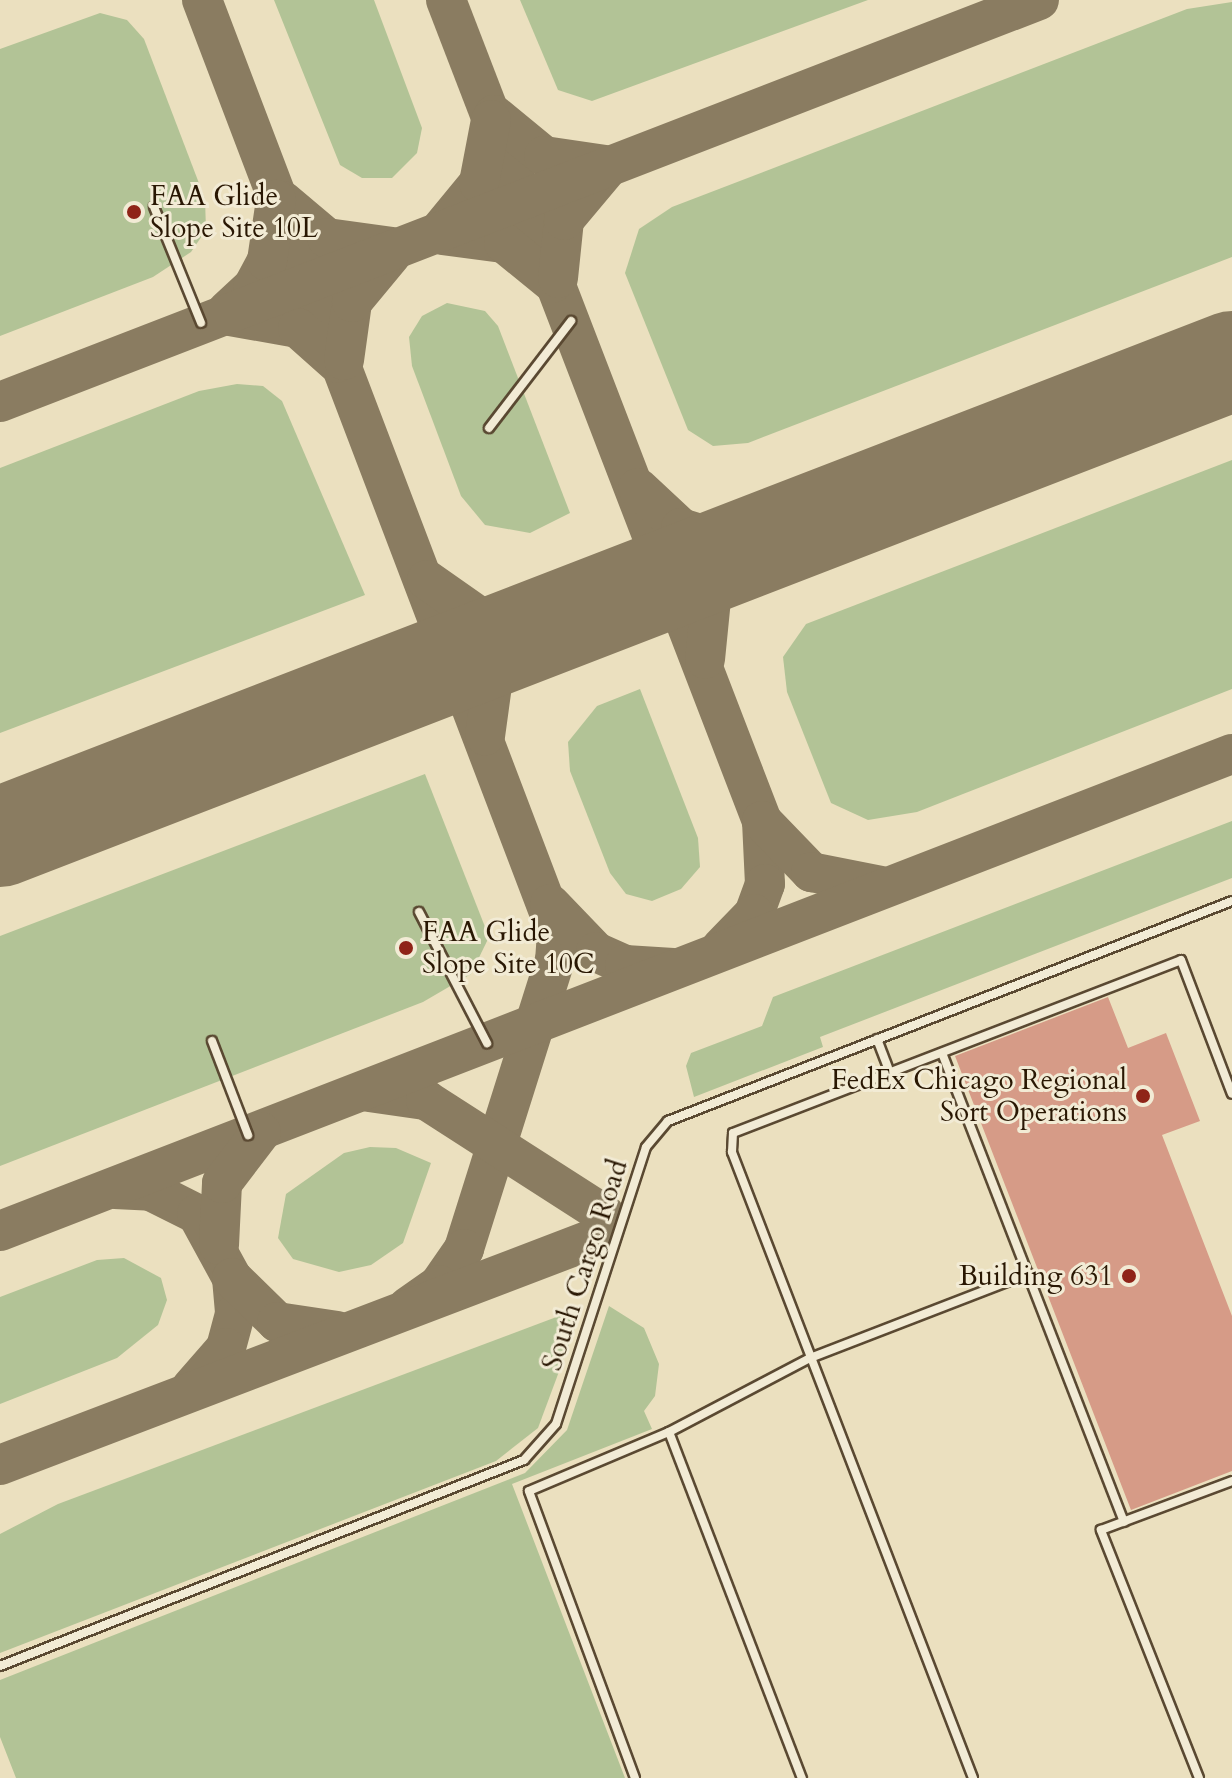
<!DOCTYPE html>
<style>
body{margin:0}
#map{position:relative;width:1232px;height:1778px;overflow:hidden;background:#ebe0bf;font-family:Cardo,serif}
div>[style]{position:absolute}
.green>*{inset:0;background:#b2c396}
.taxiway>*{height:40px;margin:-20px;padding:0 20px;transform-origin:20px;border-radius:20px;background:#8a7c61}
.runway>*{height:100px;margin:-50px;padding:0 50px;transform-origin:50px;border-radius:50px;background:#8a7c61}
.building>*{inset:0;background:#d69b87;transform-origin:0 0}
.roads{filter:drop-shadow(2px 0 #5a4932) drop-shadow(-2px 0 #5a4932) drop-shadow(0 2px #5a4932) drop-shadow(0 -2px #5a4932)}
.lane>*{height:8px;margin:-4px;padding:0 4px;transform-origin:4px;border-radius:4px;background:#f2ebd5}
.dots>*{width:22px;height:22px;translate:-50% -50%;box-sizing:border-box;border:4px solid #f2ebd5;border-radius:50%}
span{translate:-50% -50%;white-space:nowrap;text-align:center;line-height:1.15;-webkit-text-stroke:6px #f2ebd5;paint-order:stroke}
.poi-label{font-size:28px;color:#291703}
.left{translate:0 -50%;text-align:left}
.right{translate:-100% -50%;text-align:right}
.street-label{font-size:28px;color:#291703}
</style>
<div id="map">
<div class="green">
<div style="clip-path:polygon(274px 0,374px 0,422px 128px,417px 153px,392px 178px,362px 178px,340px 165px)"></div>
<div style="clip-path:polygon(520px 0,868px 0,592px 101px,558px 90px)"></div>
<div style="clip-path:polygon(1232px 2px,1232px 257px,748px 443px,713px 446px,688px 430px,625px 273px,639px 229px,672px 207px,1187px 9px)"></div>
<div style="clip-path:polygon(100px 13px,127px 20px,144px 39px,205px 199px,206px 230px,191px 252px,153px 277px,0 336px,0 49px)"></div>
<div style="clip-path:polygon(447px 303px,485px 311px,498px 326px,570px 513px,530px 533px,485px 525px,461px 496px,412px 366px,409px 337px,422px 316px)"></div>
<div style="clip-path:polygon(237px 384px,263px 386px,282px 401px,365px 595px,0 733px,0 468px,199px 391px)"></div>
<div style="clip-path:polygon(1232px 460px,1232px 689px,917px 812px,868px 820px,831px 803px,787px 692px,783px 657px,806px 624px)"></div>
<div style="clip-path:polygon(640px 689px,698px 838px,700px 867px,681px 889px,652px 901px,626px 894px,610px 873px,570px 771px,568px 742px,597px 706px)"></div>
<div style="clip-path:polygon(425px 774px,489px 937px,471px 974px,423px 1002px,0 1166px,0 936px)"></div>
<div style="clip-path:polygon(1232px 821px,1232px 878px,820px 1037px,823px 1047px,694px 1097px,686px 1066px,691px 1053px,762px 1026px,773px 997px)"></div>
<div style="clip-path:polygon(370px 1147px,396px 1148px,431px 1163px,403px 1243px,371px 1265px,339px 1272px,293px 1259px,278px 1238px,286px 1194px,344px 1153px)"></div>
<div style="clip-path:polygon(124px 1258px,161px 1278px,167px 1300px,158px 1325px,117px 1358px,0 1404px,0 1297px,97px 1260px)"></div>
<div style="clip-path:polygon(609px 1306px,644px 1328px,659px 1364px,655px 1396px,644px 1411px,652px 1429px,512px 1484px,625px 1778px,16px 1778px,0 1737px,0 1680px,525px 1473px,567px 1430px)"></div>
<div style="clip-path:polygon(583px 1307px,538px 1428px,496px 1461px,0 1653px,0 1534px,58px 1504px)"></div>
</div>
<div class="taxiway">
<div style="left:202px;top:0;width:998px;rotate:69.17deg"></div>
<div style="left:557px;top:933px;width:27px;rotate:94deg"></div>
<div style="left:555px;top:960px;width:303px;rotate:107.5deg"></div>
<div style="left:464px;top:1249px;width:44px;rotate:124.8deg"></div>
<div style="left:439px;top:1285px;width:38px;rotate:145deg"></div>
<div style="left:446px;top:0;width:880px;rotate:68.95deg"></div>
<div style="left:762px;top:821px;width:63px;rotate:87.3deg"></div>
<div style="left:765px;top:884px;width:32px;rotate:110deg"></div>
<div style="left:754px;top:914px;width:47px;rotate:134.1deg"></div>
<div style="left:494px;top:115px;width:65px;rotate:39.4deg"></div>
<div style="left:544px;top:156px;width:62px;rotate:8.4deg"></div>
<div style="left:283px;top:201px;width:57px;rotate:40.1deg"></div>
<div style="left:327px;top:238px;width:66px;rotate:7.9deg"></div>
<div style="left:442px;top:228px;width:58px;rotate:-50.6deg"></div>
<div style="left:479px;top:183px;width:64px;rotate:-79.2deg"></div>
<div style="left:442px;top:235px;width:63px;rotate:7.4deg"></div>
<div style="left:504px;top:243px;width:63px;rotate:39.2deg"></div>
<div style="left:558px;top:278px;width:58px;rotate:-84.1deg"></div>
<div style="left:564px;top:220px;width:64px;rotate:-50.1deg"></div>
<div style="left:227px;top:311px;width:35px;rotate:-43deg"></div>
<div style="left:253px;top:287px;width:30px;rotate:-62deg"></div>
<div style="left:267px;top:261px;width:62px;rotate:-81.6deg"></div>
<div style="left:230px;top:316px;width:69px;rotate:10deg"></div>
<div style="left:298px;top:328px;width:52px;rotate:41.9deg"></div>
<div style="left:344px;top:360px;width:59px;rotate:-82.1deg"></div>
<div style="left:352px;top:302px;width:61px;rotate:-50.3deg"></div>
<div style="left:0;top:402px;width:1114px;rotate:-21.15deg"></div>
<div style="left:638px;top:488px;width:59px;rotate:42.9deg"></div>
<div style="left:681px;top:528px;width:68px;rotate:17.1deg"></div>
<div style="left:746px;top:548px;width:62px;rotate:124.5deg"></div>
<div style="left:711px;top:599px;width:60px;rotate:95.7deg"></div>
<div style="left:427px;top:580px;width:78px;rotate:35.1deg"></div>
<div style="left:491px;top:625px;width:49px;rotate:5.8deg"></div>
<div style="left:540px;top:630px;width:43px;rotate:138.8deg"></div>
<div style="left:508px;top:658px;width:31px;rotate:121deg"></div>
<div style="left:492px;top:685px;width:51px;rotate:97.8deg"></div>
<div style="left:762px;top:821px;width:71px;rotate:46.1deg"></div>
<div style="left:811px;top:872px;width:71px;rotate:11.3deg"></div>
<div style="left:550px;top:904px;width:66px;rotate:46.2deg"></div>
<div style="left:596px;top:952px;width:32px;rotate:24deg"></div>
<div style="left:625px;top:965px;width:48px;rotate:3.6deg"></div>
<div style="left:369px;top:1092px;width:58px;rotate:8deg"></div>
<div style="left:426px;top:1100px;width:213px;rotate:32.7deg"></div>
<div style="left:115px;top:1189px;width:36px;rotate:3deg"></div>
<div style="left:151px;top:1191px;width:51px;rotate:26.6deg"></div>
<div style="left:197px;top:1214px;width:73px;rotate:61.3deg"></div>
<div style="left:232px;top:1278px;width:36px;rotate:85deg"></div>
<div style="left:235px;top:1314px;width:35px;rotate:105deg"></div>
<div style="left:226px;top:1348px;width:53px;rotate:131.2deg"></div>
<div style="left:0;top:1231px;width:1321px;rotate:-21.17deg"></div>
<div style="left:219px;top:1245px;width:62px;rotate:-87.2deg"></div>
<div style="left:222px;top:1183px;width:64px;rotate:-52.6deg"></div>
<div style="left:232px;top:1278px;width:63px;rotate:44.4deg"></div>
<div style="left:277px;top:1322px;width:61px;rotate:8.5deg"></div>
<div style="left:0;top:1465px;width:640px;rotate:-20.87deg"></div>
</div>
<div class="runway">
<div style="left:0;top:837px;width:1321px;rotate:-21.12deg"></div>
</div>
<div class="building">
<div style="left:138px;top:204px;width:12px;height:13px;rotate:70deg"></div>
<div style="clip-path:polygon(1108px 997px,1128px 1048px,1166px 1033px,1200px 1121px,1162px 1135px,1232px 1316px,1232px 1471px,1131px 1510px,955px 1056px)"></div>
</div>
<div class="roads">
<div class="lane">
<div style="left:154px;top:207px;width:125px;rotate:67.9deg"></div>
<div style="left:489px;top:428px;width:135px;rotate:-52.5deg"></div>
<div style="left:419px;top:912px;width:148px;rotate:62.6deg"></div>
<div style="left:877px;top:1039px;width:31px;rotate:69deg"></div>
<div style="left:212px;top:1041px;width:101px;rotate:69deg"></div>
<div style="left:942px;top:1053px;width:503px;rotate:68.79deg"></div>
<div style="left:669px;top:1432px;width:371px;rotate:69deg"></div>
<div style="left:0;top:1666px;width:563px;rotate:-21.46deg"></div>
<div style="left:524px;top:1460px;width:48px;rotate:-48.4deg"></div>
<div style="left:556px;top:1424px;width:291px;rotate:-72deg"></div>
<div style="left:646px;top:1147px;width:34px;rotate:-50deg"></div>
<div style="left:668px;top:1121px;width:605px;rotate:-21.31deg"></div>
<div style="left:635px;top:1778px;width:306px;rotate:-110.3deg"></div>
<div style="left:529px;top:1491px;width:152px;rotate:-22.9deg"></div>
<div style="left:669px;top:1432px;width:159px;rotate:-27.7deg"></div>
<div style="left:810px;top:1358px;width:234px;rotate:-21.1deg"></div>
<div style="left:973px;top:1778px;width:671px;rotate:-111.06deg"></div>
<div style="left:732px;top:1152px;width:19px;rotate:-87deg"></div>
<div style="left:733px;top:1133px;width:480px;rotate:-21.1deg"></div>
<div style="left:1181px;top:960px;width:143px;rotate:69.2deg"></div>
<div style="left:1199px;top:1778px;width:267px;rotate:-111.6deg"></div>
<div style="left:1101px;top:1530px;width:140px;rotate:-20.5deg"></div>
</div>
</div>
<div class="dots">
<div style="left:134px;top:212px;background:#8f2418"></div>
<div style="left:406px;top:948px;background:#8f2418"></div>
<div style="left:1143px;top:1096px;background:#8f2418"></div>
<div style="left:1129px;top:1276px;background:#8f2418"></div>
</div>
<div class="poi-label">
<span class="left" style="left:150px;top:212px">FAA Glide<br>Slope Site 10L</span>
<span class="left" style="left:422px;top:948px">FAA Glide<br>Slope Site 10C</span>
<span class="right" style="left:1127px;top:1096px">FedEx Chicago Regional<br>Sort Operations</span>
<span class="right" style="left:1113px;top:1276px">Building 631</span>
</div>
<div class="street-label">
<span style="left:585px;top:1265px;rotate:-72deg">South Cargo Road</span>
</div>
</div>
